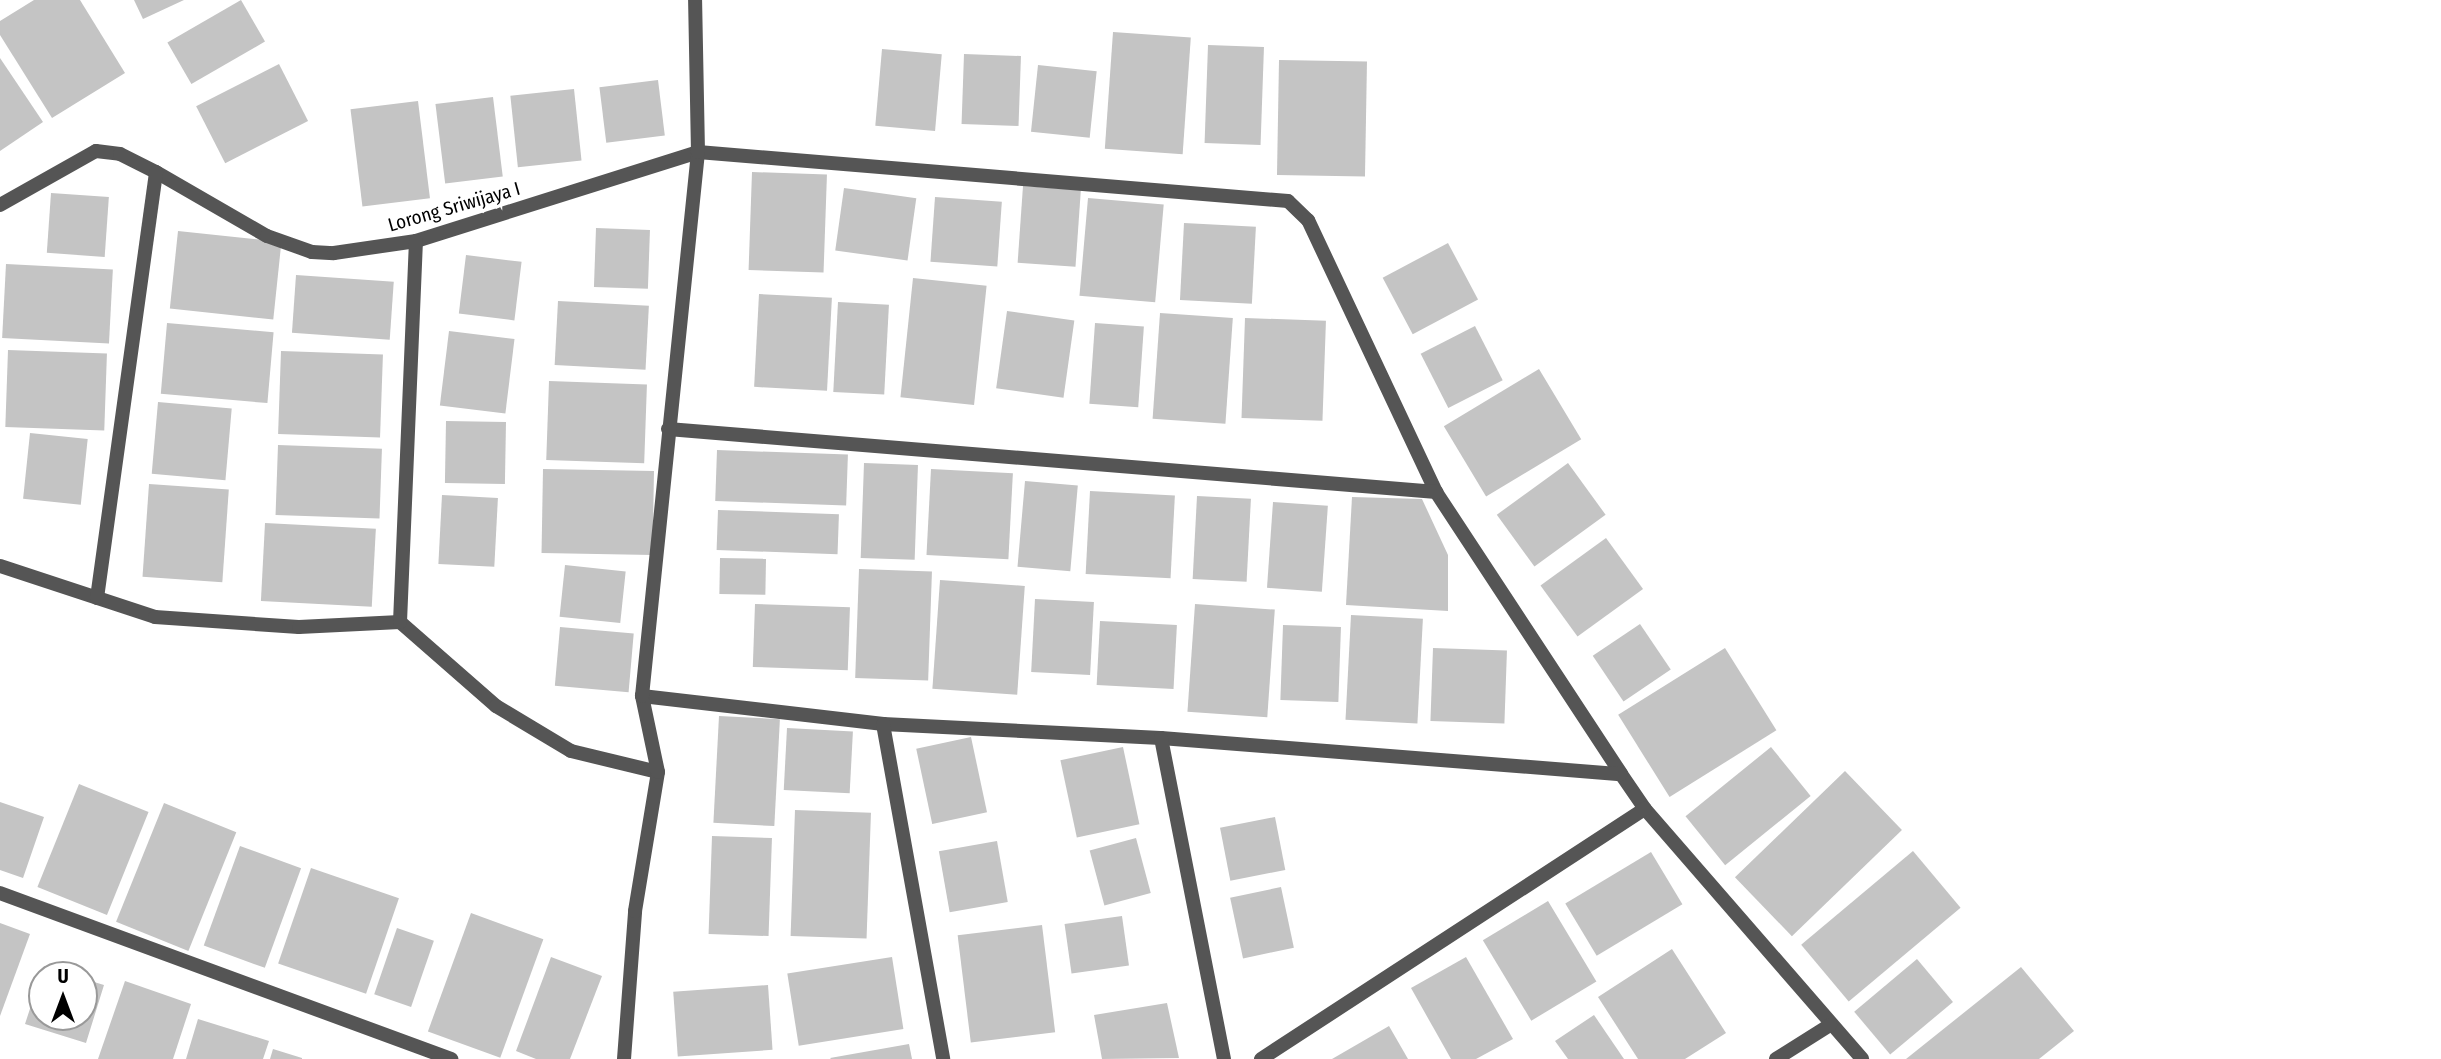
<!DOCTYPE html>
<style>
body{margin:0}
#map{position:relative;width:2441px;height:1059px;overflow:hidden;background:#fff;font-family:"Fira Sans Condensed",sans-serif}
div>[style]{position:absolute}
.building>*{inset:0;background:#c4c4c4;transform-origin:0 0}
.minor>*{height:14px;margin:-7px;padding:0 7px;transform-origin:7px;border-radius:7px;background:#555}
span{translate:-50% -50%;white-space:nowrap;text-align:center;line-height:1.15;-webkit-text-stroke:6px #fff;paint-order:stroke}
.street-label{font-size:19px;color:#000}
.north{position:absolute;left:28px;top:961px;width:70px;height:70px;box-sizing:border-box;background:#fff;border:2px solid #999;border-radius:50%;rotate:0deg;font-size:19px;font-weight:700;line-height:28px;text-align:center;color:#000}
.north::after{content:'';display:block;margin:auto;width:24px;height:32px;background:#000;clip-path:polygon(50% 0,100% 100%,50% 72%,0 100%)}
</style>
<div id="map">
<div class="building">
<div style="clip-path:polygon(34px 0,80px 0,125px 73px,52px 118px,0 35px,0 21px)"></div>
<div style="clip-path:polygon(134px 0,184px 0,143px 19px)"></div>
<div style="left:241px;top:0;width:48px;height:85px;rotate:60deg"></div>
<div style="left:1113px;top:32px;width:78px;height:117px;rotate:4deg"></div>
<div style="left:1208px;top:45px;width:56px;height:98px;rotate:2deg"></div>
<div style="left:882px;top:49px;width:60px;height:77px;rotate:5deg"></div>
<div style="left:964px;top:54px;width:57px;height:70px;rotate:2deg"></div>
<div style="clip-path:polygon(0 58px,43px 122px,0 151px)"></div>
<div style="left:1279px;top:60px;width:88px;height:115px;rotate:1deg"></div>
<div style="left:279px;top:64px;width:64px;height:93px;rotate:63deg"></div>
<div style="left:1038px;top:65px;width:59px;height:67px;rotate:6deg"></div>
<div style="left:658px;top:80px;width:56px;height:59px;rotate:83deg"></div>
<div style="left:574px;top:89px;width:72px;height:64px;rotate:84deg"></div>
<div style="left:493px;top:97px;width:80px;height:58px;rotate:83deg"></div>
<div style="left:418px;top:101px;width:98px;height:68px;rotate:83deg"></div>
<div style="left:752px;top:172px;width:75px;height:98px;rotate:2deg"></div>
<div style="left:1023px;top:186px;width:58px;height:77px;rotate:4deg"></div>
<div style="left:844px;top:188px;width:73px;height:63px;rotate:8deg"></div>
<div style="left:51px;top:193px;width:58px;height:60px;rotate:4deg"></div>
<div style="left:935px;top:197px;width:67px;height:65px;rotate:4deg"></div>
<div style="left:1088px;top:198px;width:76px;height:98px;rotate:5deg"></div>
<div style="left:1184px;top:223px;width:72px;height:77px;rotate:3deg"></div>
<div style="left:596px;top:228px;width:54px;height:59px;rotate:2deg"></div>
<div style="left:178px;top:231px;width:104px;height:78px;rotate:6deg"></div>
<div style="left:1448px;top:243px;width:64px;height:74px;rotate:62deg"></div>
<div style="left:466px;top:255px;width:56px;height:59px;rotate:7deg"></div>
<div style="left:6px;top:264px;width:107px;height:74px;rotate:3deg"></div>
<div style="left:296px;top:275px;width:98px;height:58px;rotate:4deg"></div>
<div style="left:913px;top:278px;width:74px;height:120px;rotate:6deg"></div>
<div style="left:759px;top:294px;width:73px;height:93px;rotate:3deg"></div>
<div style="left:558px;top:301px;width:91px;height:64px;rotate:3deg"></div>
<div style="left:838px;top:302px;width:51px;height:90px;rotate:3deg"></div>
<div style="left:1007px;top:311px;width:68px;height:78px;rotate:8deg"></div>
<div style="left:1160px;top:313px;width:73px;height:106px;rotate:4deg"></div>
<div style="left:1245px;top:318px;width:81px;height:100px;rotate:2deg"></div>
<div style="left:167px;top:323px;width:107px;height:71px;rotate:5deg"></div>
<div style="left:1095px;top:323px;width:49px;height:81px;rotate:4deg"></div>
<div style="left:1475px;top:326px;width:61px;height:61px;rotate:63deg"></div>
<div style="left:449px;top:331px;width:66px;height:75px;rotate:7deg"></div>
<div style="left:8px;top:350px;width:99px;height:77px;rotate:2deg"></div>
<div style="left:281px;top:351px;width:102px;height:83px;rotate:2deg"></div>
<div style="left:1539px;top:369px;width:82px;height:111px;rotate:59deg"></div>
<div style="left:549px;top:381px;width:98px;height:79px;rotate:2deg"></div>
<div style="left:158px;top:402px;width:74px;height:72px;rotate:5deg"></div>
<div style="left:446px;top:421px;width:60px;height:62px;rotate:1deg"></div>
<div style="left:30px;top:433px;width:58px;height:66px;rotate:6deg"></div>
<div style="left:278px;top:445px;width:104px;height:70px;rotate:2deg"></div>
<div style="left:717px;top:450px;width:131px;height:51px;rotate:2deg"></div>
<div style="left:864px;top:463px;width:54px;height:95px;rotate:2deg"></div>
<div style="left:1568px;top:463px;width:64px;height:88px;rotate:54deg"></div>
<div style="left:543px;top:469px;width:111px;height:84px;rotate:1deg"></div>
<div style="left:931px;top:469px;width:82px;height:86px;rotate:3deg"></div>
<div style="left:1025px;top:481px;width:53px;height:86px;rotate:5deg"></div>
<div style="left:149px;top:484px;width:80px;height:93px;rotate:4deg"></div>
<div style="left:1090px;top:491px;width:85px;height:83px;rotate:3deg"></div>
<div style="left:442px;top:495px;width:56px;height:69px;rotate:3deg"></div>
<div style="left:1197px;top:496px;width:54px;height:83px;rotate:3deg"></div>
<div style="clip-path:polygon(1352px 497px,1422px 499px,1448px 555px,1448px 611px,1346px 605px)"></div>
<div style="left:1273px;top:502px;width:55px;height:86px;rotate:4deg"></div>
<div style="left:718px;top:510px;width:121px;height:40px;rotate:2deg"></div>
<div style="left:265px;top:523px;width:111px;height:78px;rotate:3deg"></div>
<div style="left:1606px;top:538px;width:63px;height:81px;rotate:54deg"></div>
<div style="left:720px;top:558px;width:46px;height:36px;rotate:1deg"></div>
<div style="left:565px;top:565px;width:61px;height:52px;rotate:6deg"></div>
<div style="left:859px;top:569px;width:73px;height:109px;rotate:2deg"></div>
<div style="left:940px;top:580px;width:85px;height:109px;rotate:4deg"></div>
<div style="left:1035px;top:599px;width:59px;height:73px;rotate:3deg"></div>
<div style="left:755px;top:604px;width:95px;height:63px;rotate:2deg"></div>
<div style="left:1195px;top:604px;width:80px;height:108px;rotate:4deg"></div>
<div style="left:1351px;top:615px;width:72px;height:105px;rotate:3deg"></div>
<div style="left:1100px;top:621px;width:77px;height:64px;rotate:3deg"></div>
<div style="left:1640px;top:624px;width:55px;height:57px;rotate:56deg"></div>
<div style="left:1283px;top:625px;width:58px;height:75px;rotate:2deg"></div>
<div style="left:560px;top:627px;width:74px;height:59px;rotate:5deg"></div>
<div style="left:1433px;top:648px;width:74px;height:73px;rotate:2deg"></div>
<div style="left:1725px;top:648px;width:97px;height:126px;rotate:58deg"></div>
<div style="left:719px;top:716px;width:61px;height:107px;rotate:3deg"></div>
<div style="left:787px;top:728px;width:66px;height:62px;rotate:3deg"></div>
<div style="left:971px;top:737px;width:77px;height:56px;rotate:78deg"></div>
<div style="left:1123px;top:747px;width:79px;height:64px;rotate:78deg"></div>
<div style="left:1771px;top:747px;width:63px;height:110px;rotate:51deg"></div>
<div style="left:1845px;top:771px;width:82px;height:153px;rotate:46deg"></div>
<div style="left:79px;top:784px;width:75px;height:111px;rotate:22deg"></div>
<div style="clip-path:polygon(0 802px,44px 817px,23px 878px,0 870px)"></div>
<div style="left:164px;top:803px;width:78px;height:128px;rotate:22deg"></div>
<div style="left:795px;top:810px;width:76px;height:126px;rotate:2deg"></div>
<div style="left:1275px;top:817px;width:54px;height:56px;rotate:79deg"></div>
<div style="left:712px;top:836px;width:60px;height:98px;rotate:2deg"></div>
<div style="left:1136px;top:838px;width:57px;height:48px;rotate:75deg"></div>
<div style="left:997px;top:841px;width:62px;height:59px;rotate:80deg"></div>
<div style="left:240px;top:846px;width:65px;height:106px;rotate:20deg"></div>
<div style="left:1913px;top:851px;width:74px;height:146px;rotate:50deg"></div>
<div style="left:1651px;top:852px;width:61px;height:100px;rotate:59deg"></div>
<div style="left:311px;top:868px;width:93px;height:101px;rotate:19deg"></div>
<div style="left:1281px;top:887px;width:62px;height:52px;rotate:78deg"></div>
<div style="left:1548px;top:901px;width:94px;height:76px;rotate:59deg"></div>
<div style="left:471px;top:913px;width:77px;height:126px;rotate:20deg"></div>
<div style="left:1122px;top:916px;width:50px;height:58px;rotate:82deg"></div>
<div style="clip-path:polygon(0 923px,30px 934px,0 1016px)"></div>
<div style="left:1042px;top:925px;width:108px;height:85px;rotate:83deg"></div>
<div style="left:397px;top:928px;width:39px;height:70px;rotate:19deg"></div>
<div style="clip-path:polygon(1672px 949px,1726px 1033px,1685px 1059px,1638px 1059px,1598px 997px)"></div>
<div style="clip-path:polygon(551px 957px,602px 976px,570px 1059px,536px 1059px,516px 1051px)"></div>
<div style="left:892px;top:957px;width:73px;height:106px;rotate:81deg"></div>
<div style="clip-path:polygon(1466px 957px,1513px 1039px,1476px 1059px,1451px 1059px,1411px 988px)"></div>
<div style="left:1917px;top:959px;width:56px;height:82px;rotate:50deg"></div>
<div style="clip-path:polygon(44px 966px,71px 974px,42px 975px,42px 1017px,84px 1017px,84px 979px,104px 985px,86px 1043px,25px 1024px)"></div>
<div style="clip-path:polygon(2021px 967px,2074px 1031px,2039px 1059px,1906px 1059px)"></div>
<div style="clip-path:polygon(125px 981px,191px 1004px,173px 1059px,98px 1059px)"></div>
<div style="left:768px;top:985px;width:65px;height:95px;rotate:86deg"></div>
<div style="clip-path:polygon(1167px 1003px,1179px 1058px,1102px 1059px,1094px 1015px)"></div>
<div style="clip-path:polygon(1594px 1015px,1624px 1059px,1568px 1059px,1555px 1041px)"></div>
<div style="clip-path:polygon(198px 1019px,269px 1041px,263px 1059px,186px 1059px)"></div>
<div style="clip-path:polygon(1389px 1026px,1408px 1059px,1332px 1059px)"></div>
<div style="clip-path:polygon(909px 1044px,912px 1059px,831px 1059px,830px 1058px)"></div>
<div style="clip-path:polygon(273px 1049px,302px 1058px,302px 1059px,270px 1059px)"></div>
</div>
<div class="minor">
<div style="left:0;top:205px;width:110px;rotate:-29.4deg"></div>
<div style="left:96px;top:151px;width:24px;rotate:7deg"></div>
<div style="left:120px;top:154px;width:40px;rotate:26.6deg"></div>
<div style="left:156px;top:172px;width:128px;rotate:30deg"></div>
<div style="left:267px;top:236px;width:48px;rotate:19.6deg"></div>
<div style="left:312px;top:252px;width:22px;rotate:3deg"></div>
<div style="left:334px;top:253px;width:83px;rotate:-8.3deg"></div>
<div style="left:416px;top:241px;width:296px;rotate:-17.5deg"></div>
<div style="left:698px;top:152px;width:592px;rotate:4.75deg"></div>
<div style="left:1288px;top:201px;width:28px;rotate:44deg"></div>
<div style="left:1308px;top:220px;width:301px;rotate:64.8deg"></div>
<div style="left:1436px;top:492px;width:337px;rotate:56.7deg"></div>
<div style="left:1621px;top:774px;width:42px;rotate:55.6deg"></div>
<div style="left:1645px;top:809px;width:331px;rotate:49deg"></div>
<div style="left:668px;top:429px;width:771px;rotate:4.69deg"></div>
<div style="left:0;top:566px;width:163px;rotate:18.2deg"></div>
<div style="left:155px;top:617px;width:144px;rotate:4deg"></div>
<div style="left:299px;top:627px;width:101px;rotate:-2.8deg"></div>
<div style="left:400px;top:622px;width:128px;rotate:41.2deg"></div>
<div style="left:496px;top:706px;width:87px;rotate:31deg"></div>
<div style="left:571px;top:751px;width:89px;rotate:13.6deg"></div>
<div style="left:97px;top:598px;width:430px;rotate:-82.1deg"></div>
<div style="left:400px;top:622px;width:381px;rotate:-87.6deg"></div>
<div style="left:642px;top:696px;width:243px;rotate:6.6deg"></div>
<div style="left:883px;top:724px;width:278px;rotate:2.9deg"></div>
<div style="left:1161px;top:738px;width:461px;rotate:4.5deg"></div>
<div style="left:883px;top:724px;width:340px;rotate:79.8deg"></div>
<div style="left:1161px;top:738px;width:327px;rotate:78.9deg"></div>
<div style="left:0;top:893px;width:481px;rotate:20.2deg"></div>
<div style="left:624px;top:1059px;width:148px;rotate:-85.7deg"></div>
<div style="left:635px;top:911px;width:141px;rotate:-80.6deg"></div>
<div style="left:658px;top:772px;width:78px;rotate:-101.9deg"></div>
<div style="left:642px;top:696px;width:547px;rotate:-84.12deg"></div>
<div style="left:698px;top:152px;width:152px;rotate:-91.1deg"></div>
<div style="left:1261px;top:1059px;width:458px;rotate:-33.1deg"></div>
<div style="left:1776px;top:1059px;width:64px;rotate:-32.2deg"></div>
</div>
<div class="street-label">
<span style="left:454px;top:207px;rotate:-16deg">Lorong Sriwijaya I</span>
</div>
<div class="north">U</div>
</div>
